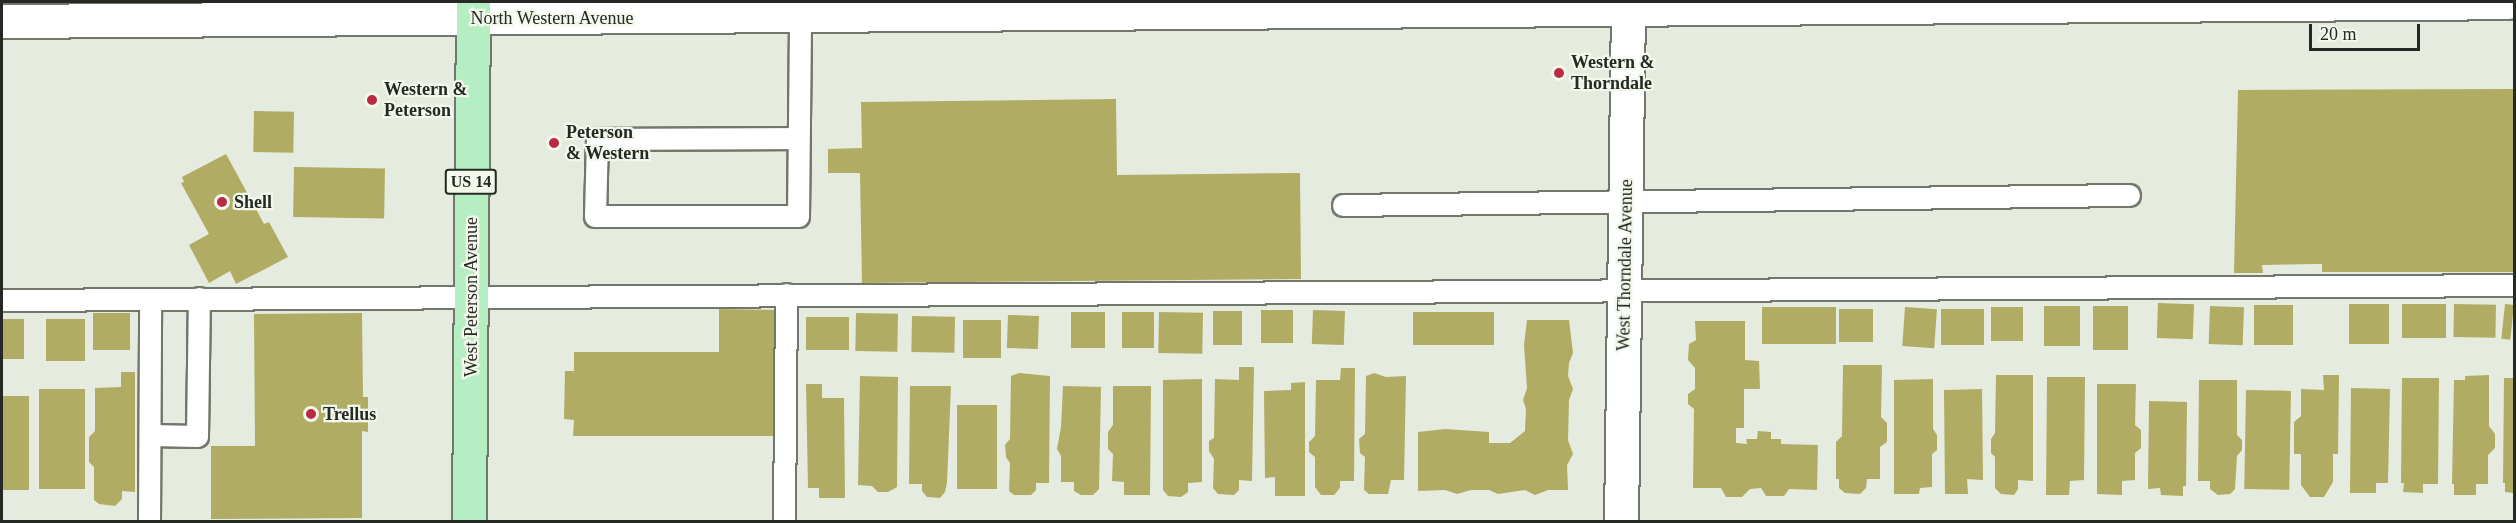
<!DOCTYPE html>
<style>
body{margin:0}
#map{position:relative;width:2516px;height:523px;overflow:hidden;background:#e5ebde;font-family:Georgia,serif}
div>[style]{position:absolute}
.building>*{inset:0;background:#b0ac64;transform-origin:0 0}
.roads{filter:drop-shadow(2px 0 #71776b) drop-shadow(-2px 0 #71776b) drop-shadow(0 2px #71776b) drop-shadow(0 -2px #71776b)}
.service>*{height:21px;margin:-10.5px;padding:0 10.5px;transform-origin:10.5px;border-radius:10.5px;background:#fff}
.minor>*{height:33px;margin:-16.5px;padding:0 16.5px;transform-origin:16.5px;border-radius:16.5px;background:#fff}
.secondary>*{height:33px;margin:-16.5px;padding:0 16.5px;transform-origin:16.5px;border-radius:16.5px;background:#fff}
.primary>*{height:33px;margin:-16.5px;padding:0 16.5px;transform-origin:16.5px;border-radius:16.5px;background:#b5eec2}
.dots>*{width:16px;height:16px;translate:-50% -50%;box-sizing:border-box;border:3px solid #f2f8eb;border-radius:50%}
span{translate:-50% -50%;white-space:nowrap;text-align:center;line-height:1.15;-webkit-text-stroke:4.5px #f2f8eb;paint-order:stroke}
.shield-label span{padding:2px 4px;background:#f2f8eb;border:2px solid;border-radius:4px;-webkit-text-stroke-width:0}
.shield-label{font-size:16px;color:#262823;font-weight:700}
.street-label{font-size:18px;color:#262823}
.poi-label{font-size:18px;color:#262823;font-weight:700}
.left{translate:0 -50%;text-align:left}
.frame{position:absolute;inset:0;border:3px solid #262823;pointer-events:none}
.scale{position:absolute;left:2309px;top:24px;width:111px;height:27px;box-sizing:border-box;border:3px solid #262823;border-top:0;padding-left:8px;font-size:18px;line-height:21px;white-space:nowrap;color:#262823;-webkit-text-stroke:4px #f2f8eb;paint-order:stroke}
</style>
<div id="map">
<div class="building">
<div style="clip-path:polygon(2514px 89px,2514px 272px,2322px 272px,2322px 264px,2319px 264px,2262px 265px,2263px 273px,2234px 273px,2238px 90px)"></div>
<div style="clip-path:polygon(1116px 99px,1117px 175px,1300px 173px,1301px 279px,862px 283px,860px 173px,828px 173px,828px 149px,862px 148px,861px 102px)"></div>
<div style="left:254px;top:111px;width:40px;height:41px;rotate:1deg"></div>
<div style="clip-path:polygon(226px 154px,264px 224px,269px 222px,288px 257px,236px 284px,230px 271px,209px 283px,189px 245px,209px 234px,181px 183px,184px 182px,182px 177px)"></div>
<div style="left:294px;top:167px;width:91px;height:50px;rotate:1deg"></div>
<div style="left:2158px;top:303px;width:36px;height:35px;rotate:2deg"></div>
<div style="left:2349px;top:304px;width:40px;height:40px"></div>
<div style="left:2402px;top:304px;width:44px;height:34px"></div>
<div style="left:2454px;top:304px;width:42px;height:33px;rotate:1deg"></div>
<div style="left:2505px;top:304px;width:9px;height:35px;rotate:6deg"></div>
<div style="left:2254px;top:305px;width:39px;height:40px"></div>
<div style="left:2044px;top:306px;width:36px;height:40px"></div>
<div style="left:2093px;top:306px;width:35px;height:44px"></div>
<div style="left:2210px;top:306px;width:34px;height:38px;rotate:2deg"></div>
<div style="left:1762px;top:307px;width:74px;height:37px"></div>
<div style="left:1905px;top:307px;width:32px;height:39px;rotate:4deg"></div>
<div style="left:1991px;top:307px;width:32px;height:34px"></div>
<div style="clip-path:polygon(719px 309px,774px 310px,774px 436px,573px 436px,574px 420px,564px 419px,565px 371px,574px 371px,574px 352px,719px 352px)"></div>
<div style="left:1839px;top:309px;width:34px;height:33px"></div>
<div style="left:1941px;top:309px;width:43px;height:36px"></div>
<div style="left:1261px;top:310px;width:32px;height:33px"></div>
<div style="left:1313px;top:310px;width:32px;height:34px;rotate:2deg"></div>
<div style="left:1213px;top:311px;width:29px;height:34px"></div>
<div style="left:1071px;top:312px;width:34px;height:36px"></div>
<div style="left:1122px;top:312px;width:32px;height:36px"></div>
<div style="left:1159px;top:312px;width:44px;height:41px;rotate:1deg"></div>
<div style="left:1413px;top:312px;width:81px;height:33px"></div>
<div style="left:93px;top:313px;width:37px;height:37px"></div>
<div style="clip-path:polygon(362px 313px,363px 397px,368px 397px,368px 432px,362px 431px,362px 518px,211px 519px,211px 446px,255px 446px,254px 314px)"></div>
<div style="left:856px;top:313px;width:42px;height:38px;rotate:1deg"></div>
<div style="left:1008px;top:315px;width:31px;height:33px;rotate:2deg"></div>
<div style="left:912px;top:316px;width:43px;height:36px;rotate:1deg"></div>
<div style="left:806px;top:317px;width:43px;height:33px"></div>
<div style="left:2px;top:319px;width:22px;height:40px"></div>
<div style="left:46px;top:319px;width:39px;height:42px"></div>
<div style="left:963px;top:320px;width:38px;height:38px"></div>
<div style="clip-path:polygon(1527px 320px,1569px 320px,1573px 353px,1569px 363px,1568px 376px,1573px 389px,1569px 400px,1568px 440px,1573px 454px,1567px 465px,1568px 490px,1548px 490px,1535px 495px,1525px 490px,1498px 494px,1489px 490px,1471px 490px,1457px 494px,1445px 490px,1418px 491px,1418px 432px,1445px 429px,1489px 432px,1489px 443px,1510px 443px,1525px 431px,1526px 409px,1523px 400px,1527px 388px,1524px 345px)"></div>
<div style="clip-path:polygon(1695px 321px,1745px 321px,1745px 360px,1759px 361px,1760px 389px,1744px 389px,1744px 428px,1736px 428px,1736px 443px,1747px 444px,1746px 439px,1757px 439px,1758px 431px,1771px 432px,1771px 439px,1781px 439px,1781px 444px,1818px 445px,1817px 490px,1789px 489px,1784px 496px,1766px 496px,1761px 488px,1750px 489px,1742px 497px,1726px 497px,1721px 488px,1693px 488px,1694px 409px,1688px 404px,1688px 394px,1695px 389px,1695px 368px,1688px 360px,1689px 344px,1696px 340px)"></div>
<div style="clip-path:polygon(1843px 365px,1882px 365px,1881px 417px,1887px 423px,1887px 442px,1880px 447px,1880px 479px,1867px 479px,1866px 488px,1860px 494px,1845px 493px,1839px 488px,1839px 479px,1836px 479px,1836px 442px,1842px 436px)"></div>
<div style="clip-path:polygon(1239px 367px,1254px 367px,1252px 481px,1239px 480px,1239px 490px,1234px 495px,1218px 494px,1213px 488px,1214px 459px,1209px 451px,1209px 441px,1214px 438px,1215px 379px,1239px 380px)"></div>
<div style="clip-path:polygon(1341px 368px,1355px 368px,1354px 481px,1340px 481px,1340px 488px,1334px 495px,1321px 495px,1315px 487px,1315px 457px,1309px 452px,1309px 442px,1315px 436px,1316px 380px,1340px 380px)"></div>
<div style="clip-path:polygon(121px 372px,135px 372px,135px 492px,122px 491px,122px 499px,115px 506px,99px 504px,94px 500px,94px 467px,89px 462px,89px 437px,95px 431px,95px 388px,121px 387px)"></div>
<div style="clip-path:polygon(1019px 373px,1050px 376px,1049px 483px,1036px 483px,1036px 490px,1031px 495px,1014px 495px,1009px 491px,1010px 463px,1006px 457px,1005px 445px,1010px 439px,1011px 376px)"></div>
<div style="clip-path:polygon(1374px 373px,1386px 377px,1406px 376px,1404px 480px,1391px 480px,1388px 494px,1369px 494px,1364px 490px,1365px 457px,1360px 453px,1359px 439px,1365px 434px,1366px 376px)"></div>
<div style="clip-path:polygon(1996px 375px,2033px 375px,2033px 481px,2018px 480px,2018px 489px,2014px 495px,2001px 494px,1995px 488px,1995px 457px,1991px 453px,1991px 439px,1995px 433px)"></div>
<div style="clip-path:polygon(2323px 375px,2339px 375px,2338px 454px,2333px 454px,2333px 482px,2324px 497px,2310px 497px,2301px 485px,2301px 454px,2294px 454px,2294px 422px,2301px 416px,2301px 389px,2324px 390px)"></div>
<div style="clip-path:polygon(2489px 375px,2489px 426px,2495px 434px,2495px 448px,2488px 455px,2488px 484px,2476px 484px,2476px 495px,2454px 495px,2454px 484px,2452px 484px,2454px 380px,2465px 380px,2465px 376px)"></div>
<div style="clip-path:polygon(860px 376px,898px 377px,897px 487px,888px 492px,878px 492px,872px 486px,858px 485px)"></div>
<div style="clip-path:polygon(2047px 377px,2085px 377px,2084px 480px,2070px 481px,2069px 495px,2046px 495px)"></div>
<div style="clip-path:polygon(2402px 378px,2439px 378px,2438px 484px,2423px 484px,2423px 493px,2403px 492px,2404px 483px,2401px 483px)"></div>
<div style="clip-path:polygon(2504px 378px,2514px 378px,2514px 493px,2505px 492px,2505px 483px,2503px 483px)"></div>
<div style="clip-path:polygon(1202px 379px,1202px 482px,1188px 483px,1188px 492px,1181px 497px,1168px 496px,1163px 490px,1163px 380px)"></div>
<div style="clip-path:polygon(1933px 379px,1933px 429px,1937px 435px,1937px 450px,1932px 454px,1932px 487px,1920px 488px,1919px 494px,1894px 494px,1894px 380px)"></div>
<div style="clip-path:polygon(2199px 380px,2237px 380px,2237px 435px,2242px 440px,2242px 450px,2237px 456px,2235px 489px,2230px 494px,2218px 495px,2210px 489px,2210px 481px,2198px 481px)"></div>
<div style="clip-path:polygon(1305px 382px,1305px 496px,1275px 496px,1275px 477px,1265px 478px,1264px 391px,1291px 390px,1291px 383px)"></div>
<div style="clip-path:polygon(806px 384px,822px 384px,822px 398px,844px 398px,845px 498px,819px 498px,819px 488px,808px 488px)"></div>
<div style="clip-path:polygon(2097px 384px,2136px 384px,2135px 425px,2141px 430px,2141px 448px,2135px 453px,2135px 480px,2122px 481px,2122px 495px,2097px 494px)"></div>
<div style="clip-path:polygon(910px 386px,951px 386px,947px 483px,945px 492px,940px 498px,927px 497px,922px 491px,922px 484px,909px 484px)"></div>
<div style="clip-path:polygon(1063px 386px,1101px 387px,1099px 489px,1093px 495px,1081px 495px,1074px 491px,1074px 482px,1061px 482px,1061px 456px,1057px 449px,1061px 427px)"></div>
<div style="clip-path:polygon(1113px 386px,1151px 386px,1150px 495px,1124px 495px,1124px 482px,1112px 481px,1113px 454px,1108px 449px,1108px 432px,1113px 425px)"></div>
<div style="clip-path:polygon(2351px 388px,2390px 389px,2388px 483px,2376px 483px,2376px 493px,2350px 493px)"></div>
<div style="left:39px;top:389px;width:46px;height:100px"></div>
<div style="clip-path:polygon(1982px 389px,1983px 480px,1967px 479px,1968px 494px,1945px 494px,1944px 390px)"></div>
<div style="left:2246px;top:390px;width:45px;height:99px;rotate:1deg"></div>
<div style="left:2px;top:396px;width:27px;height:94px"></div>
<div style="clip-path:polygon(2149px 401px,2187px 402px,2186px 486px,2183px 486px,2183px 496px,2161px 495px,2160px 488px,2148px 489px)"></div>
<div style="left:957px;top:405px;width:40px;height:84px"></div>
</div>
<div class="roads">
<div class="service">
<div style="left:798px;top:138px;width:201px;rotate:179.7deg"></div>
<div style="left:597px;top:139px;width:77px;rotate:91.5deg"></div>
<div style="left:595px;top:216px;width:203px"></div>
<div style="left:798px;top:216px;width:200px;rotate:-89.4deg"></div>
<div style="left:1343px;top:205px;width:786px;rotate:-0.73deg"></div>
<div style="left:2px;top:300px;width:2512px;rotate:-0.34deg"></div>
<div style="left:150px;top:435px;width:47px;rotate:1.2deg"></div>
<div style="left:197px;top:436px;width:138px;rotate:-89.2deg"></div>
<div style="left:149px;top:522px;width:223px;rotate:-89.7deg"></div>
<div style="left:784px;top:522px;width:228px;rotate:-89.5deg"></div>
</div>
<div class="minor">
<div style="left:1621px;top:522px;width:513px;rotate:-89.22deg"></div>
</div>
<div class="secondary">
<div style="left:2px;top:21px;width:2505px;rotate:-0.43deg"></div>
</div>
<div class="primary">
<div style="left:469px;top:522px;width:520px;rotate:-89.56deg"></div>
</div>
</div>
<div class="dots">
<div style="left:1559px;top:73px;background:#bb2a42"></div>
<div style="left:372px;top:100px;background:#bb2a42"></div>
<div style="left:554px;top:143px;background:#bb2a42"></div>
<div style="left:222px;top:202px;background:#bb2a42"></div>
<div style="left:311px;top:414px;background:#bb2a42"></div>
</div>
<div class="shield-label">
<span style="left:471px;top:182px">US 14</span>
</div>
<div class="street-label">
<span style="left:552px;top:18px">North Western Avenue</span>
<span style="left:1625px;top:265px;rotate:-89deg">West Thorndale Avenue</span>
<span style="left:471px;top:297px;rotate:-90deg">West Peterson Avenue</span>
</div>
<div class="poi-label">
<span class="left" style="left:1571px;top:73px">Western &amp;<br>Thorndale</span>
<span class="left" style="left:384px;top:100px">Western &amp;<br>Peterson</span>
<span class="left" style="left:566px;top:143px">Peterson<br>&amp; Western</span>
<span class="left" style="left:234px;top:202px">Shell</span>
<span class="left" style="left:323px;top:414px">Trellus</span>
</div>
<div class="frame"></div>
<div class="scale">20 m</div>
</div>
